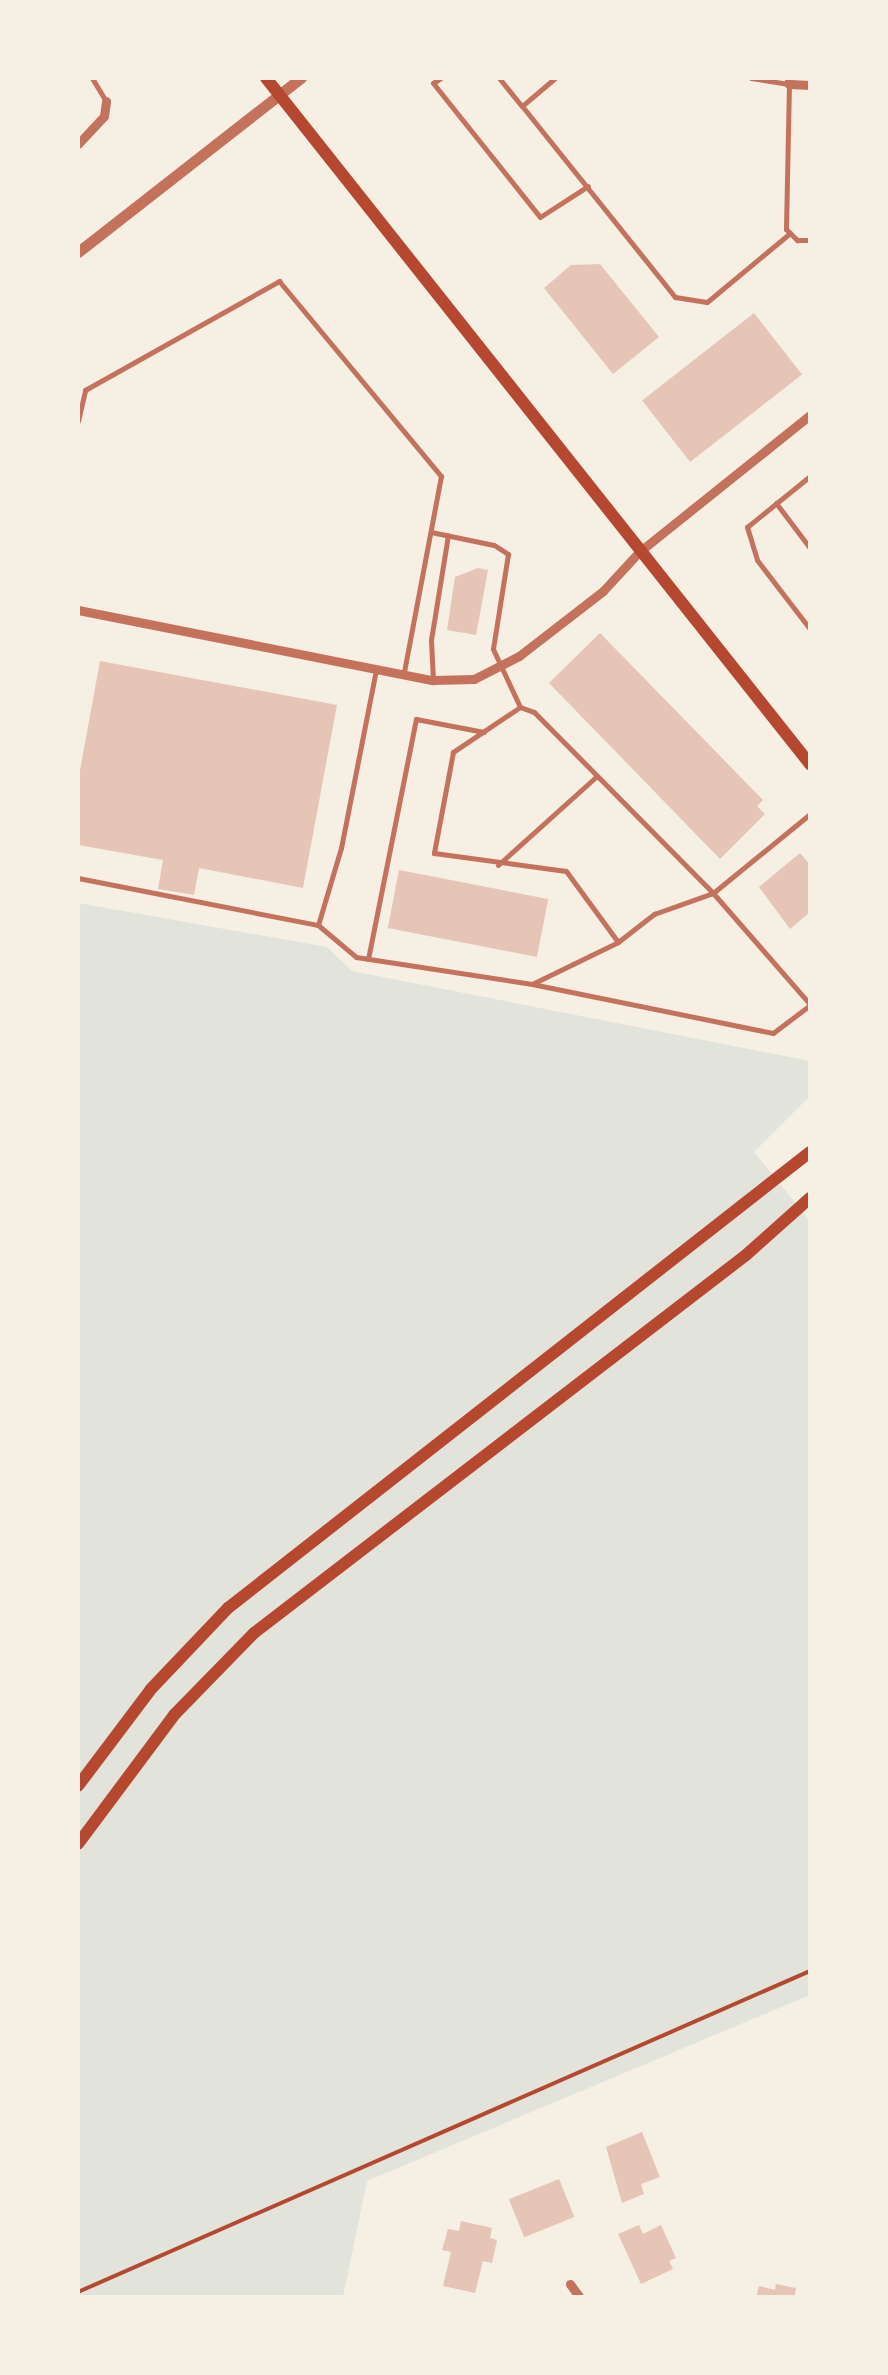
<!DOCTYPE html>
<style>
body{margin:0}
#map{position:relative;width:888px;height:2375px;overflow:hidden;background:#f6efe4;font-family:Roboto,sans-serif}
div>[style]{position:absolute}
.green>*{inset:0;background:#e2e4dc}
.building>*{inset:0;background:#e6c5b7;transform-origin:0 0}
.path>*{height:4px;margin:-2px;padding:0 2px;transform-origin:2px;border-radius:2px;background:#b5482f}
.service>*{height:5px;margin:-2.5px;padding:0 2.5px;transform-origin:2.5px;border-radius:2.5px;background:#c5725c}
.minor>*{height:9px;margin:-4.5px;padding:0 4.5px;transform-origin:4.5px;border-radius:4.5px;background:#c5725c}
.tertiary>*{height:11px;margin:-5.5px;padding:0 5.5px;transform-origin:5.5px;border-radius:5.5px;background:#c5725c}
.secondary>*{height:12px;margin:-6px;padding:0 6px;transform-origin:6px;border-radius:6px;background:#b5482f}
span{translate:-50% -50%;white-space:nowrap;text-align:center;line-height:1.15;-webkit-text-stroke:8px #f6efe4;paint-order:stroke}
.frame{position:absolute;inset:0;border:80px solid #f6efe4;pointer-events:none}
</style>
<div id="map">
<div class="green">
<div style="clip-path:polygon(78px 903px,327px 947px,352px 971px,810px 1061px,810px 1096px,754px 1152px,810px 1221px,810px 1995px,367px 2181px,343px 2297px,78px 2297px)"></div>
</div>
<div class="building">
<div style="clip-path:polygon(600px 264px,659px 337px,613px 374px,544px 288px,571px 265px)"></div>
<div style="left:754px;top:313px;width:78px;height:142px;rotate:52deg"></div>
<div style="clip-path:polygon(478px 568px,488px 570px,476px 635px,447px 630px,455px 577px)"></div>
<div style="clip-path:polygon(600px 633px,763px 800px,757px 806px,765px 814px,720px 859px,549px 683px)"></div>
<div style="clip-path:polygon(100px 661px,337px 705px,303px 888px,199px 868px,194px 895px,158px 889px,163px 860px,78px 845px,78px 781px)"></div>
<div style="clip-path:polygon(800px 853px,810px 865px,810px 912px,790px 929px,759px 887px)"></div>
<div style="left:399px;top:870px;width:152px;height:59px;rotate:11deg"></div>
<div style="clip-path:polygon(642px 2132px,660px 2177px,641px 2184px,644px 2194px,622px 2203px,606px 2147px)"></div>
<div style="left:559px;top:2179px;width:41px;height:54px;rotate:68deg"></div>
<div style="clip-path:polygon(461px 2221px,492px 2228px,490px 2238px,497px 2240px,492px 2263px,483px 2261px,475px 2293px,443px 2286px,451px 2252px,442px 2250px,448px 2229px,459px 2231px)"></div>
<div style="clip-path:polygon(639px 2225px,643px 2234px,661px 2225px,676px 2258px,669px 2261px,673px 2269px,641px 2284px,618px 2234px)"></div>
<div style="clip-path:polygon(776px 2284px,796px 2288px,794px 2298px,756px 2298px,759px 2286px,775px 2290px)"></div>
</div>
<div class="path">
<div style="left:78px;top:2292px;width:799px;rotate:-23.68deg"></div>
</div>
<div class="service">
<div style="left:92px;top:78px;width:27px;rotate:59deg"></div>
<div style="left:441px;top:78px;width:9px;rotate:148deg"></div>
<div style="left:433px;top:83px;width:171px;rotate:51.4deg"></div>
<div style="left:540px;top:217px;width:57px;rotate:-32.9deg"></div>
<div style="left:499px;top:78px;width:36px;rotate:51deg"></div>
<div style="left:555px;top:78px;width:43px;rotate:139.7deg"></div>
<div style="left:522px;top:106px;width:245px;rotate:51.3deg"></div>
<div style="left:675px;top:297px;width:32px;rotate:9deg"></div>
<div style="left:707px;top:302px;width:108px;rotate:-39.7deg"></div>
<div style="left:751px;top:78px;width:38px;rotate:9deg"></div>
<div style="left:789px;top:84px;width:145px;rotate:91.2deg"></div>
<div style="left:786px;top:229px;width:16px;rotate:45deg"></div>
<div style="left:797px;top:240px;width:13px"></div>
<div style="left:78px;top:421px;width:32px;rotate:-77deg"></div>
<div style="left:85px;top:390px;width:223px;rotate:-29.3deg"></div>
<div style="left:279px;top:281px;width:254px;rotate:50.3deg"></div>
<div style="left:441px;top:476px;width:199px;rotate:100.7deg"></div>
<div style="left:810px;top:476px;width:81px;rotate:141deg"></div>
<div style="left:747px;top:527px;width:34px;rotate:73deg"></div>
<div style="left:757px;top:560px;width:87px;rotate:52.5deg"></div>
<div style="left:776px;top:503px;width:56px;rotate:52.9deg"></div>
<div style="left:431px;top:532px;width:64px;rotate:11.7deg"></div>
<div style="left:494px;top:545px;width:17px;rotate:33deg"></div>
<div style="left:508px;top:554px;width:96px;rotate:99deg"></div>
<div style="left:493px;top:649px;width:64px;rotate:65deg"></div>
<div style="left:520px;top:707px;width:15px;rotate:20deg"></div>
<div style="left:534px;top:712px;width:255px;rotate:45.3deg"></div>
<div style="left:713px;top:893px;width:125px;rotate:-39.2deg"></div>
<div style="left:433px;top:680px;width:40px;rotate:-92.9deg"></div>
<div style="left:431px;top:640px;width:106px;rotate:-80.8deg"></div>
<div style="left:520px;top:707px;width:81px;rotate:146.1deg"></div>
<div style="left:453px;top:752px;width:103px;rotate:100.7deg"></div>
<div style="left:434px;top:853px;width:133px;rotate:7.8deg"></div>
<div style="left:566px;top:871px;width:88px;rotate:53.8deg"></div>
<div style="left:498px;top:865px;width:133px;rotate:-42deg"></div>
<div style="left:78px;top:878px;width:245px;rotate:11.1deg"></div>
<div style="left:318px;top:925px;width:80px;rotate:-73.4deg"></div>
<div style="left:341px;top:848px;width:181px;rotate:-78.9deg"></div>
<div style="left:318px;top:925px;width:50px;rotate:40.1deg"></div>
<div style="left:356px;top:957px;width:178px;rotate:8.7deg"></div>
<div style="left:532px;top:984px;width:96px;rotate:-26deg"></div>
<div style="left:618px;top:942px;width:46px;rotate:-37.9deg"></div>
<div style="left:654px;top:914px;width:63px;rotate:-19.6deg"></div>
<div style="left:713px;top:893px;width:147px;rotate:48.9deg"></div>
<div style="left:368px;top:959px;width:245px;rotate:-78.7deg"></div>
<div style="left:416px;top:719px;width:69px;rotate:10.8deg"></div>
<div style="left:532px;top:984px;width:246px;rotate:11.5deg"></div>
<div style="left:773px;top:1033px;width:46px;rotate:-37.1deg"></div>
</div>
<div class="minor">
<div style="left:789px;top:78px;width:6px;rotate:90deg"></div>
<div style="left:789px;top:84px;width:21px;rotate:3deg"></div>
<div style="left:78px;top:144px;width:38px;rotate:-47deg"></div>
<div style="left:104px;top:116px;width:15px;rotate:-82deg"></div>
<div style="left:78px;top:610px;width:362px;rotate:11.2deg"></div>
<div style="left:433px;top:680px;width:41px;rotate:-1.4deg"></div>
<div style="left:474px;top:679px;width:51px;rotate:-27.1deg"></div>
<div style="left:519px;top:656px;width:106px;rotate:-37.7deg"></div>
<div style="left:603px;top:591px;width:53px;rotate:-47.3deg"></div>
<div style="left:639px;top:552px;width:219px;rotate:-38.7deg"></div>
<div style="left:570px;top:2284px;width:17px;rotate:54deg"></div>
</div>
<div class="tertiary">
<div style="left:78px;top:252px;width:283px;rotate:-38deg"></div>
</div>
<div class="secondary">
<div style="left:266px;top:78px;width:876px;rotate:51.59deg"></div>
<div style="left:78px;top:1786px;width:121px;rotate:-53deg"></div>
<div style="left:151px;top:1689px;width:112px;rotate:-46.5deg"></div>
<div style="left:228px;top:1608px;width:739px;rotate:-38.08deg"></div>
<div style="left:78px;top:1844px;width:162px;rotate:-53.3deg"></div>
<div style="left:175px;top:1714px;width:113px;rotate:-45.7deg"></div>
<div style="left:254px;top:1633px;width:620px;rotate:-37.53deg"></div>
<div style="left:746px;top:1255px;width:86px;rotate:-41.7deg"></div>
</div>
<div class="frame"></div>
</div>
